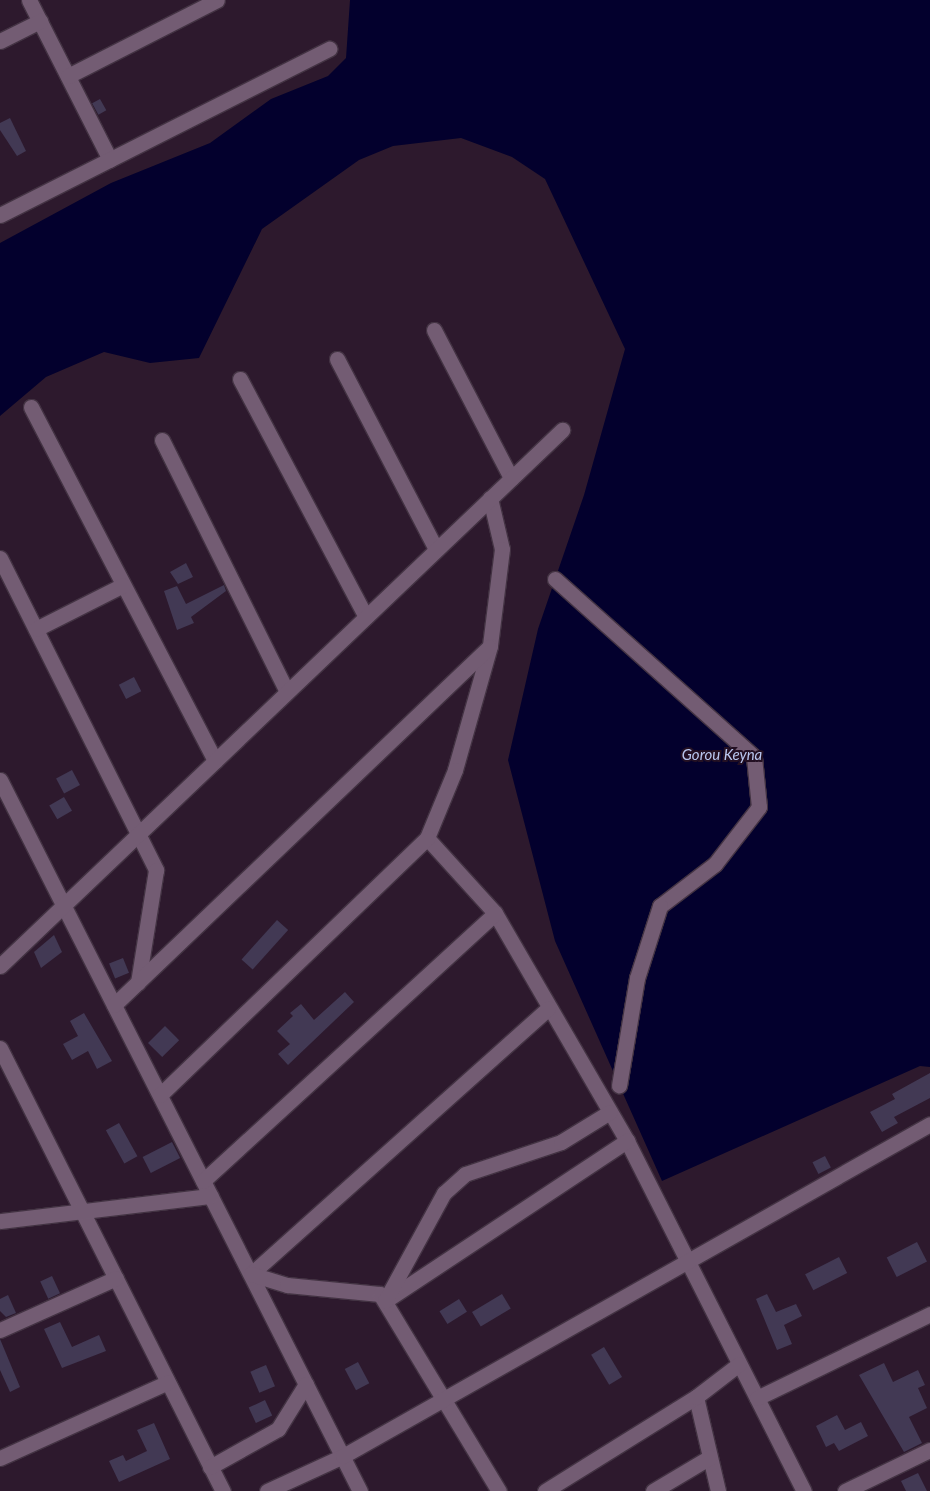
<!DOCTYPE html>
<style>
body{margin:0}
#map{position:relative;width:930px;height:1491px;overflow:hidden;background:#2d192d;font-family:Lato,sans-serif}
div>[style]{position:absolute}
.water>*{inset:0;background:#03002d}
.building>*{inset:0;background:#423954;transform-origin:0 0}
.roads{filter:drop-shadow(1px 0 #433343) drop-shadow(-1px 0 #433343) drop-shadow(0 1px #433343) drop-shadow(0 -1px #433343)}
.minor>*{height:15px;margin:-7.5px;padding:0 7.5px;transform-origin:7.5px;border-radius:7.5px;background:#735c73}
span{translate:-50% -50%;white-space:nowrap;text-align:center;line-height:1.15;-webkit-text-stroke:4px #231023;paint-order:stroke}
.water-label{font-size:15px;color:#b9c6ef;font-style:italic}
</style>
<div id="map">
<div class="water">
<div style="clip-path:polygon(350px 0,930px 0,930px 1067px,920px 1066px,662px 1181px,555px 941px,508px 760px,538px 629px,584px 495px,625px 349px,545px 179px,512px 157px,461px 138px,393px 146px,359px 160px,262px 229px,199px 358px,150px 363px,104px 352px,46px 377px,0 416px,0 243px,111px 183px,210px 143px,271px 99px,328px 76px,346px 58px)"></div>
</div>
<div class="building">
<div style="left:100px;top:99px;width:13px;height:9px;rotate:61deg"></div>
<div style="clip-path:polygon(10px 118px,26px 151px,17px 156px,0 130px,0 123px)"></div>
<div style="clip-path:polygon(186px 563px,193px 577px,178px 584px,170px 572px)"></div>
<div style="clip-path:polygon(224px 585px,226px 591px,191px 617px,194px 623px,177px 630px,164px 591px,177px 586px,186px 604px)"></div>
<div style="left:134px;top:677px;width:16px;height:17px;rotate:63deg"></div>
<div style="left:72px;top:770px;width:17px;height:18px;rotate:62deg"></div>
<div style="left:64px;top:797px;width:16px;height:17px;rotate:60deg"></div>
<div style="left:277px;top:920px;width:15px;height:53px;rotate:42deg"></div>
<div style="clip-path:polygon(54px 935px,62px 952px,41px 968px,34px 952px)"></div>
<div style="left:123px;top:958px;width:16px;height:15px;rotate:68deg"></div>
<div style="clip-path:polygon(345px 992px,354px 1002px,288px 1065px,278px 1054px,290px 1044px,277px 1031px,293px 1016px,290px 1013px,301px 1004px,314px 1020px)"></div>
<div style="clip-path:polygon(84px 1013px,112px 1061px,97px 1069px,88px 1051px,72px 1060px,63px 1044px,78px 1036px,70px 1021px)"></div>
<div style="left:165px;top:1026px;width:20px;height:24px;rotate:45deg"></div>
<div style="clip-path:polygon(930px 1073px,930px 1098px,894px 1117px,898px 1123px,882px 1132px,870px 1112px,895px 1099px,892px 1094px)"></div>
<div style="left:119px;top:1123px;width:38px;height:15px;rotate:61deg"></div>
<div style="left:172px;top:1142px;width:18px;height:33px;rotate:63deg"></div>
<div style="left:825px;top:1156px;width:13px;height:14px;rotate:63deg"></div>
<div style="left:917px;top:1242px;width:22px;height:34px;rotate:63deg"></div>
<div style="left:839px;top:1257px;width:18px;height:38px;rotate:63deg"></div>
<div style="left:52px;top:1276px;width:19px;height:13px;rotate:65deg"></div>
<div style="left:502px;top:1294px;width:17px;height:35px;rotate:59deg"></div>
<div style="clip-path:polygon(767px 1294px,776px 1312px,796px 1304px,802px 1316px,784px 1325px,792px 1344px,777px 1350px,756px 1299px)"></div>
<div style="clip-path:polygon(8px 1295px,16px 1313px,6px 1317px,0 1311px,0 1299px)"></div>
<div style="left:459px;top:1299px;width:15px;height:23px;rotate:58deg"></div>
<div style="clip-path:polygon(60px 1322px,72px 1347px,99px 1335px,106px 1351px,62px 1368px,44px 1329px)"></div>
<div style="clip-path:polygon(0 1339px,20px 1387px,10px 1392px,0 1370px)"></div>
<div style="left:604px;top:1347px;width:35px;height:15px;rotate:59deg"></div>
<div style="left:358px;top:1362px;width:24px;height:15px;rotate:62deg"></div>
<div style="clip-path:polygon(884px 1363px,893px 1382px,918px 1370px,925px 1385px,918px 1388px,927px 1408px,909px 1417px,922px 1443px,904px 1452px,859px 1375px)"></div>
<div style="left:266px;top:1365px;width:23px;height:17px;rotate:67deg"></div>
<div style="left:265px;top:1400px;width:17px;height:18px;rotate:65deg"></div>
<div style="clip-path:polygon(837px 1415px,845px 1430px,861px 1422px,868px 1436px,839px 1451px,834px 1443px,826px 1447px,816px 1426px)"></div>
<div style="clip-path:polygon(154px 1423px,170px 1459px,119px 1482px,109px 1461px,123px 1455px,126px 1461px,147px 1451px,137px 1430px)"></div>
<div style="clip-path:polygon(918px 1473px,927px 1491px,906px 1491px,901px 1481px)"></div>
</div>
<div class="roads">
<div class="minor">
<div style="left:29px;top:0;width:179px;rotate:63.1deg"></div>
<div style="left:0;top:41px;width:45px;rotate:-26.6deg"></div>
<div style="left:68px;top:76px;width:167px;rotate:-27deg"></div>
<div style="left:0;top:215px;width:369px;rotate:-26.8deg"></div>
<div style="left:434px;top:330px;width:167px;rotate:62.5deg"></div>
<div style="left:337px;top:359px;width:214px;rotate:62.5deg"></div>
<div style="left:240px;top:379px;width:269px;rotate:62.1deg"></div>
<div style="left:31px;top:407px;width:399px;rotate:62.5deg"></div>
<div style="left:162px;top:440px;width:281px;rotate:63.6deg"></div>
<div style="left:490px;top:498px;width:52px;rotate:76.8deg"></div>
<div style="left:502px;top:549px;width:98px;rotate:97.1deg"></div>
<div style="left:490px;top:646px;width:129px;rotate:105.8deg"></div>
<div style="left:455px;top:770px;width:74px;rotate:112.4deg"></div>
<div style="left:427px;top:838px;width:101px;rotate:47.8deg"></div>
<div style="left:495px;top:913px;width:263px;rotate:59.9deg"></div>
<div style="left:627px;top:1141px;width:392px;rotate:63.2deg"></div>
<div style="left:0;top:558px;width:349px;rotate:63.4deg"></div>
<div style="left:156px;top:870px;width:114px;rotate:99.1deg"></div>
<div style="left:555px;top:579px;width:267px;rotate:41.8deg"></div>
<div style="left:754px;top:757px;width:50px;rotate:84.3deg"></div>
<div style="left:759px;top:807px;width:72px;rotate:127.7deg"></div>
<div style="left:715px;top:864px;width:69px;rotate:142.6deg"></div>
<div style="left:660px;top:906px;width:76px;rotate:107.7deg"></div>
<div style="left:637px;top:978px;width:109px;rotate:99.5deg"></div>
<div style="left:36px;top:629px;width:97px;rotate:-26.8deg"></div>
<div style="left:0;top:780px;width:797px;rotate:63.15deg"></div>
<div style="left:0;top:966px;width:777px;rotate:-43.64deg"></div>
<div style="left:114px;top:1005px;width:518px;rotate:-43.67deg"></div>
<div style="left:0;top:1048px;width:496px;rotate:63.3deg"></div>
<div style="left:160px;top:1095px;width:371px;rotate:-43.9deg"></div>
<div style="left:203px;top:1181px;width:396px;rotate:-42.5deg"></div>
<div style="left:0;top:1221px;width:212px;rotate:-6.8deg"></div>
<div style="left:251px;top:1274px;width:399px;rotate:-41.8deg"></div>
<div style="left:251px;top:1274px;width:38px;rotate:17deg"></div>
<div style="left:287px;top:1285px;width:93px;rotate:5.5deg"></div>
<div style="left:380px;top:1294px;width:230px;rotate:58.9deg"></div>
<div style="left:388px;top:1299px;width:287px;rotate:-33.5deg"></div>
<div style="left:385px;top:1301px;width:123px;rotate:-61.4deg"></div>
<div style="left:444px;top:1193px;width:28px;rotate:-42deg"></div>
<div style="left:465px;top:1174px;width:101px;rotate:-18.4deg"></div>
<div style="left:561px;top:1142px;width:57px;rotate:-31.5deg"></div>
<div style="left:0;top:1330px;width:127px;rotate:-24.1deg"></div>
<div style="left:696px;top:1397px;width:97px;rotate:76.8deg"></div>
<div style="left:757px;top:1398px;width:192px;rotate:-25.9deg"></div>
<div style="left:0;top:1458px;width:184px;rotate:-24.3deg"></div>
<div style="left:210px;top:1467px;width:78px;rotate:-29.2deg"></div>
<div style="left:278px;top:1429px;width:53px;rotate:-58.1deg"></div>
<div style="left:267px;top:1491px;width:84px;rotate:-24.7deg"></div>
<div style="left:343px;top:1456px;width:674px;rotate:-29.49deg"></div>
<div style="left:545px;top:1491px;width:178px;rotate:-31.9deg"></div>
<div style="left:696px;top:1397px;width:54px;rotate:-37.5deg"></div>
<div style="left:653px;top:1491px;width:66px;rotate:-30.8deg"></div>
<div style="left:845px;top:1491px;width:94px;rotate:-25.8deg"></div>
</div>
</div>
<div class="water-label">
<span style="left:722px;top:755px">Gorou Keyna</span>
</div>
</div>
